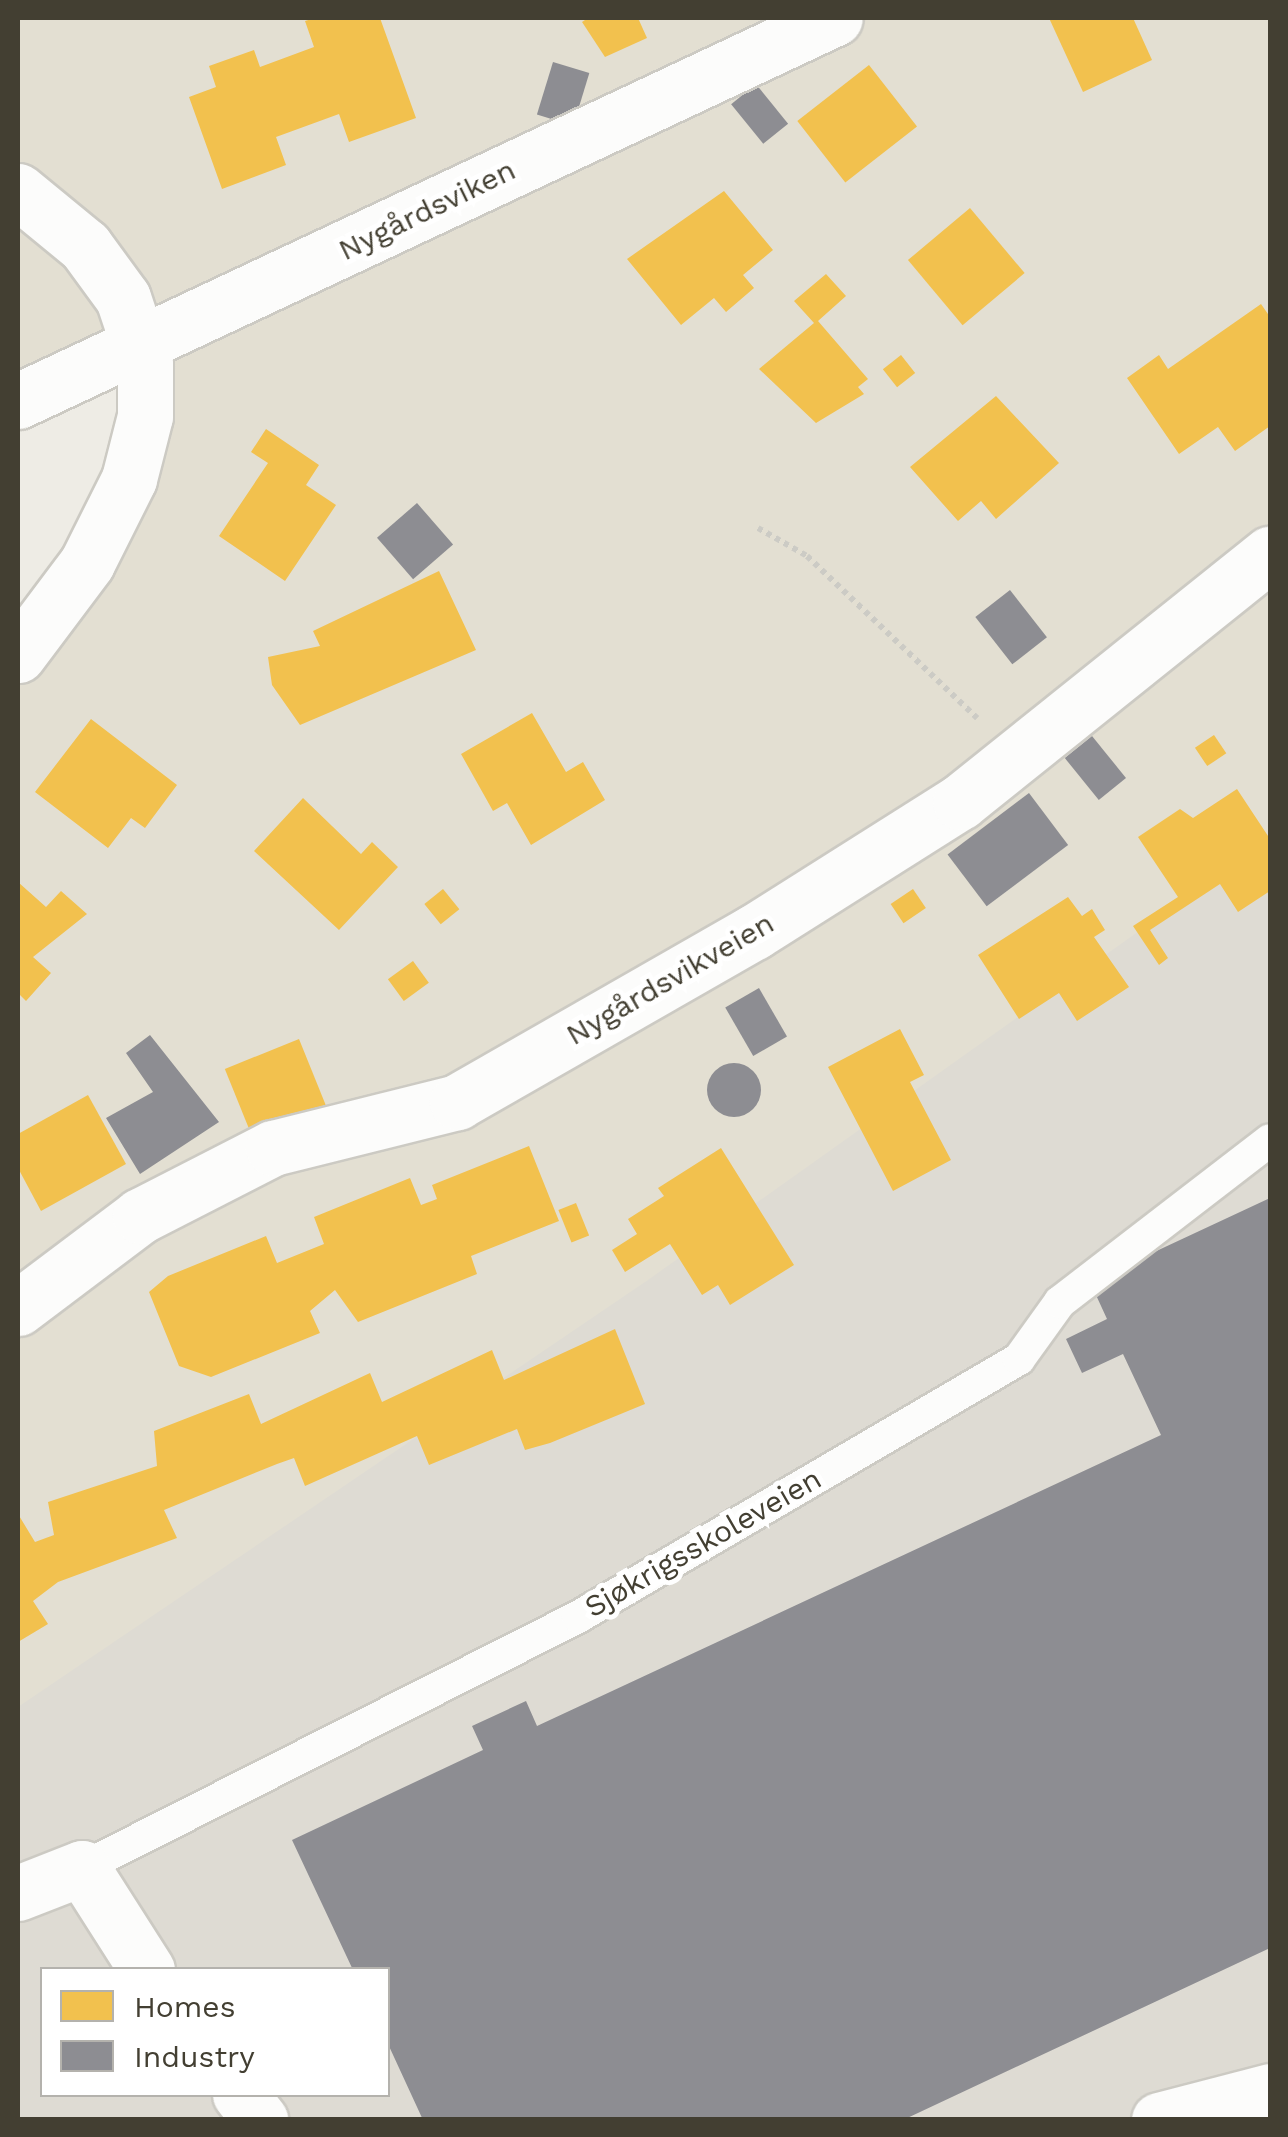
<!DOCTYPE html>
<meta charset="utf-8">
<style>
body{margin:0}
#map{position:relative;width:1288px;height:2137px;overflow:hidden;background:#eeece5;font-family:"Work Sans",sans-serif}
div>[style]{position:absolute}
.residential>*{inset:0;background:#e3dfd2}
.industrial>*{inset:0;background:#dedbd3}
.homes>*{inset:0;background:#f2c14e;transform-origin:0 0}
.industry>*{inset:0;background:#8d8d92;transform-origin:0 0}
.round{border-radius:50%}
.path>*{height:6px;margin-top:-3px;transform-origin:0;background:repeating-linear-gradient(90deg,#cccbc5 0 5px,transparent 0 10px)}
.roads{filter:drop-shadow(2px 0 #cccac3) drop-shadow(-2px 0 #cccac3) drop-shadow(0 2px #cccac3) drop-shadow(0 -2px #cccac3)}
.service>*{height:32px;margin:-16px;padding:0 16px;transform-origin:16px;border-radius:16px;background:#fcfcfb}
.minor>*{height:55px;margin:-27.5px;padding:0 27.5px;transform-origin:27.5px;border-radius:27.5px;background:#fcfcfb}
span{translate:-50% -50%;white-space:nowrap;text-align:center;line-height:1.15;-webkit-text-stroke:10px #fff;paint-order:stroke}
.street-label{font-size:30px;color:#433f32}
.frame{position:absolute;inset:0;border:20px solid #433f32;pointer-events:none}
.legend{position:absolute;left:40px;top:1967px;width:350px;height:130px;box-sizing:border-box;background:#fff;border:2px solid #b4b2ad;margin:0;padding:12px 18px;list-style:none;font-size:30px;color:#433f32}
.legend li{display:flex;align-items:center;gap:20px;height:50px}
.legend b{width:50px;border:2px solid #b4b2ad}
</style>
<div id="map">
<div class="residential">
<div style="clip-path:polygon(18px 18px,1270px 18px,1270px 892px,18px 1716px,18px 609px,138px 492px,130px 353px,18px 406px)"></div>
</div>
<div class="industrial">
<div style="clip-path:polygon(evenodd,1270px 838px,1270px 2119px,18px 2120px,18px 1707px,648px 1280px,1270px 838px,42px 1970px,388px 1970px,388px 2094px,42px 2094px,42px 1970px)"></div>
</div>
<div class="homes">
<div style="clip-path:polygon(380px 18px,416px 118px,349px 142px,339px 114px,276px 137px,286px 165px,222px 189px,189px 97px,216px 87px,209px 66px,254px 50px,260px 67px,314px 47px,305px 21px,315px 18px)"></div>
<div style="clip-path:polygon(588px 18px,638px 18px,647px 38px,605px 57px,582px 22px)"></div>
<div style="clip-path:polygon(1049px 18px,1133px 18px,1152px 60px,1083px 92px)"></div>
<div style="left:869px;top:65px;width:78px;height:91px;rotate:52deg"></div>
<div style="clip-path:polygon(724px 191px,773px 250px,743px 275px,754px 288px,726px 312px,714px 298px,681px 325px,627px 259px)"></div>
<div style="left:970px;top:208px;width:85px;height:81px;rotate:50deg"></div>
<div style="clip-path:polygon(826px 274px,846px 296px,818px 321px,868px 379px,858px 387px,864px 394px,816px 423px,759px 369px,814px 323px,794px 301px)"></div>
<div style="clip-path:polygon(1261px 304px,1270px 317px,1270px 426px,1235px 451px,1218px 427px,1179px 454px,1127px 378px,1159px 355px,1168px 369px)"></div>
<div style="left:901px;top:355px;width:23px;height:23px;rotate:52deg"></div>
<div style="clip-path:polygon(996px 396px,1059px 463px,996px 519px,981px 501px,958px 521px,910px 467px)"></div>
<div style="clip-path:polygon(266px 429px,319px 465px,306px 485px,336px 505px,285px 581px,219px 536px,268px 463px,251px 452px)"></div>
<div style="clip-path:polygon(439px 571px,476px 650px,300px 725px,272px 685px,268px 657px,320px 646px,313px 631px)"></div>
<div style="clip-path:polygon(532px 713px,566px 772px,583px 762px,605px 800px,531px 845px,507px 803px,493px 811px,461px 754px)"></div>
<div style="clip-path:polygon(91px 719px,177px 785px,145px 828px,131px 818px,108px 848px,35px 792px)"></div>
<div style="left:1214px;top:735px;width:22px;height:23px;rotate:56deg"></div>
<div style="clip-path:polygon(1237px 789px,1270px 839px,1270px 891px,1238px 912px,1220px 884px,1150px 930px,1168px 958px,1159px 965px,1133px 926px,1178px 897px,1138px 837px,1180px 809px,1193px 818px)"></div>
<div style="clip-path:polygon(303px 798px,361px 854px,372px 842px,398px 867px,339px 930px,254px 851px)"></div>
<div style="clip-path:polygon(18px 882px,46px 907px,61px 891px,87px 914px,33px 957px,51px 973px,26px 1001px,18px 993px)"></div>
<div style="left:443px;top:889px;width:26px;height:24px;rotate:51deg"></div>
<div style="left:913px;top:889px;width:23px;height:27px;rotate:56deg"></div>
<div style="clip-path:polygon(1068px 897px,1082px 916px,1092px 909px,1105px 930px,1094px 937px,1129px 987px,1077px 1021px,1059px 993px,1019px 1019px,978px 955px)"></div>
<div style="left:413px;top:961px;width:27px;height:31px;rotate:54deg"></div>
<div style="clip-path:polygon(900px 1029px,924px 1075px,910px 1082px,951px 1160px,893px 1191px,828px 1067px)"></div>
<div style="left:299px;top:1039px;width:71px;height:80px;rotate:68deg"></div>
<div style="clip-path:polygon(88px 1095px,126px 1164px,41px 1211px,18px 1168px,18px 1134px)"></div>
<div style="clip-path:polygon(529px 1146px,559px 1221px,471px 1256px,477px 1274px,358px 1322px,335px 1290px,310px 1311px,320px 1333px,211px 1377px,179px 1366px,149px 1292px,168px 1276px,266px 1236px,277px 1263px,324px 1244px,314px 1217px,410px 1178px,421px 1205px,437px 1199px,432px 1185px)"></div>
<div style="clip-path:polygon(721px 1148px,794px 1265px,730px 1305px,718px 1285px,702px 1295px,670px 1244px,625px 1272px,612px 1250px,637px 1234px,628px 1219px,664px 1196px,658px 1188px)"></div>
<div style="left:576px;top:1203px;width:35px;height:19px;rotate:68deg"></div>
<div style="clip-path:polygon(615px 1329px,645px 1404px,550px 1443px,525px 1450px,517px 1429px,429px 1465px,417px 1436px,305px 1486px,294px 1458px,277px 1464px,164px 1510px,177px 1538px,58px 1582px,33px 1601px,48px 1624px,18px 1642px,18px 1514px,35px 1542px,54px 1535px,48px 1502px,157px 1466px,154px 1431px,249px 1394px,261px 1424px,370px 1373px,382px 1402px,492px 1350px,504px 1380px)"></div>
</div>
<div class="industry">
<div style="left:553px;top:62px;width:38px;height:55px;rotate:17deg"></div>
<div style="left:756px;top:84px;width:51px;height:32px;rotate:51deg"></div>
<div style="left:417px;top:503px;width:55px;height:53px;rotate:49deg"></div>
<div style="left:1010px;top:590px;width:60px;height:44px;rotate:52deg"></div>
<div style="left:1092px;top:736px;width:54px;height:35px;rotate:51deg"></div>
<div style="left:1029px;top:793px;width:65px;height:102px;rotate:53deg"></div>
<div style="left:759px;top:988px;width:56px;height:39px;rotate:60deg"></div>
<div style="clip-path:polygon(150px 1035px,219px 1122px,140px 1174px,106px 1118px,153px 1092px,126px 1053px)"></div>
<div class="round" style="left:707px;top:1063px;width:54px;height:54px"></div>
<div style="clip-path:polygon(1270px 1198px,1270px 1948px,903px 2120px,423px 2120px,388px 2044px,388px 1970px,353px 1970px,292px 1840px,483px 1750px,472px 1726px,526px 1701px,537px 1726px,1161px 1435px,1123px 1354px,1082px 1373px,1066px 1339px,1107px 1319px,1090px 1282px)"></div>
</div>
<div class="path">
<div style="left:758px;top:528px;width:56px;rotate:29.7deg"></div>
<div style="left:807px;top:556px;width:235px;rotate:43.6deg"></div>
</div>
<div class="roads">
<div class="service">
<div style="left:82px;top:1868px;width:556px;rotate:-26.84deg"></div>
<div style="left:578px;top:1617px;width:511px;rotate:-30.33deg"></div>
<div style="left:1019px;top:1359px;width:70px;rotate:-54.3deg"></div>
<div style="left:1060px;top:1302px;width:265px;rotate:-37.6deg"></div>
</div>
<div class="minor">
<div style="left:18px;top:191px;width:87px;rotate:39.4deg"></div>
<div style="left:85px;top:246px;width:64px;rotate:53.8deg"></div>
<div style="left:123px;top:298px;width:70px;rotate:71.6deg"></div>
<div style="left:145px;top:364px;width:52px;rotate:90deg"></div>
<div style="left:145px;top:416px;width:65px;rotate:104.3deg"></div>
<div style="left:129px;top:479px;width:94px;rotate:116.6deg"></div>
<div style="left:87px;top:563px;width:115px;rotate:126.9deg"></div>
<div style="left:18px;top:401px;width:902px;rotate:-25.12deg"></div>
<div style="left:18px;top:1308px;width:153px;rotate:-37deg"></div>
<div style="left:140px;top:1216px;width:149px;rotate:-27.1deg"></div>
<div style="left:273px;top:1148px;width:190px;rotate:-14deg"></div>
<div style="left:457px;top:1102px;width:342px;rotate:-29.8deg"></div>
<div style="left:754px;top:932px;width:244px;rotate:-32.3deg"></div>
<div style="left:960px;top:802px;width:397px;rotate:-38.7deg"></div>
<div style="left:18px;top:1893px;width:69px;rotate:-21.3deg"></div>
<div style="left:82px;top:1868px;width:121px;rotate:57.5deg"></div>
<div style="left:240px;top:2094px;width:33px;rotate:52deg"></div>
<div style="left:1159px;top:2120px;width:115px;rotate:-14.6deg"></div>
</div>
</div>
<div class="street-label">
<span style="left:427px;top:210px;rotate:-26deg">Nygårdsviken</span>
<span style="left:670px;top:979px;rotate:-30deg">Nygårdsvikveien</span>
<span style="left:703px;top:1543px;rotate:-30deg">Sjøkrigsskoleveien</span>
</div>
<div class="frame"></div>
<ul class="legend">
<li><b style="height:28px;background:#f2c14e"></b>Homes</li>
<li><b style="height:28px;background:#8d8d92"></b>Industry</li>
</ul>
</div>
